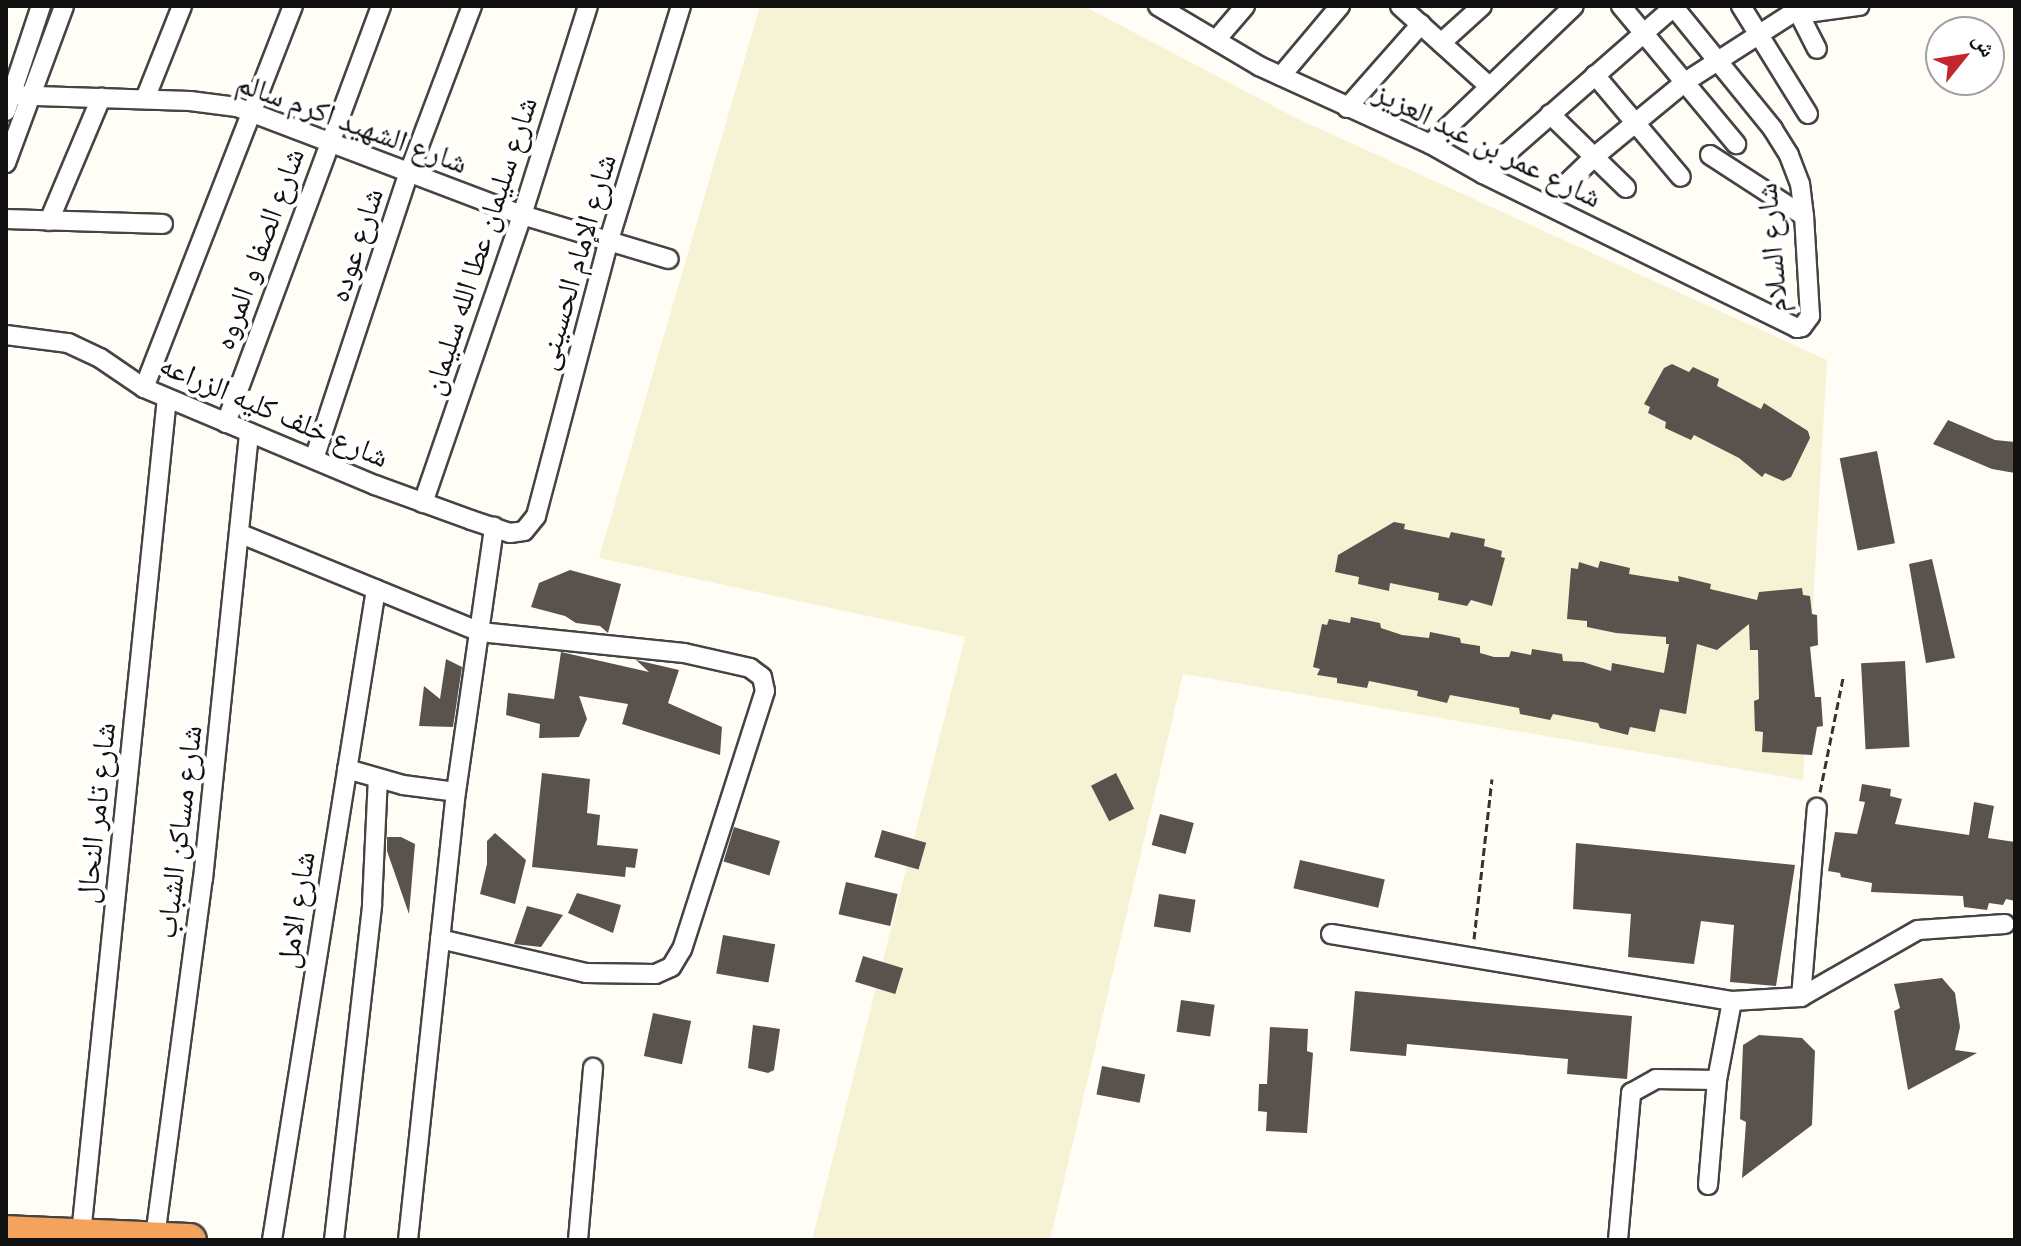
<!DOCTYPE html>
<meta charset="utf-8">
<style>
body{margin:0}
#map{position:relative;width:2021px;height:1246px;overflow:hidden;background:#fffdf5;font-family:"Zilla Slab","Noto Naskh Arabic",serif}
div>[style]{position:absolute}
.farmland>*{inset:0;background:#f6f3d4}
.building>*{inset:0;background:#5a524d;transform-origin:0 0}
.path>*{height:3px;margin-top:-1.5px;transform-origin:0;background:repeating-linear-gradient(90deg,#333 0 8px,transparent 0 12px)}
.roads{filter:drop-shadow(2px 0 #444) drop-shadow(-2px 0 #444) drop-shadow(0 2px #444) drop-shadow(0 -2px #444)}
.street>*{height:18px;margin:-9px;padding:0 9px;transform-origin:9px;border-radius:9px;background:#fff}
.highway>*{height:32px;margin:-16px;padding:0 16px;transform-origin:16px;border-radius:16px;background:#f5a25d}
span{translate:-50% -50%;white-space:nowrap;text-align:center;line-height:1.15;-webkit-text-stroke:8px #fff;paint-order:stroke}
.street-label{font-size:30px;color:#111}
.frame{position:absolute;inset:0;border:8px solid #111;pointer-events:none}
.north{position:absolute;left:1925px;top:16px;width:80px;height:80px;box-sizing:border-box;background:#fff;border:2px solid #a0a0a0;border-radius:50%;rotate:60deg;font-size:22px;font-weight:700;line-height:32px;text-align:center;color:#111}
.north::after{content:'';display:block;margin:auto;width:28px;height:36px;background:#c4262e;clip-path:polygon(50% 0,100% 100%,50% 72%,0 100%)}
</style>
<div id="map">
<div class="farmland">
<div style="clip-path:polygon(760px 6px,1084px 6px,1296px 118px,1827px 360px,1803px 780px,1183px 674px,1050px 1240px,812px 1240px,965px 637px,599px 558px)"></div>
</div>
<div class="building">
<div style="clip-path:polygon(1672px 364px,1689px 372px,1693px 367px,1719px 379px,1717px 386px,1761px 409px,1764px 403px,1808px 431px,1810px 438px,1791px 477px,1783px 481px,1765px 473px,1762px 477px,1739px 458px,1694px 435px,1691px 440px,1665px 428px,1666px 422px,1648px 413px,1650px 407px,1644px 404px,1664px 368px)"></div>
<div style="clip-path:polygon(1948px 420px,1995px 440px,2015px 442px,2015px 473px,1992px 469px,1933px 444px)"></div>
<div style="left:1877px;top:451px;width:94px;height:38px;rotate:79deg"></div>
<div style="clip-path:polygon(1394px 522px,1405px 524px,1404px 529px,1449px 538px,1451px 532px,1485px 539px,1484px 546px,1502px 551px,1501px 557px,1505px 558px,1492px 606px,1471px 600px,1467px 606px,1438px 600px,1439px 593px,1390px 583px,1389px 591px,1358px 584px,1359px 577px,1335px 572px,1338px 555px)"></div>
<div style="clip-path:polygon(1932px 559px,1955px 658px,1926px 663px,1909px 564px)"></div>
<div style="clip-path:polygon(1600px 561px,1630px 568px,1629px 574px,1679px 582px,1678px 576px,1711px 584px,1710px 589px,1757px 600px,1759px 592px,1802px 588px,1803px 595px,1810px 596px,1812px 614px,1817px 615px,1818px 645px,1810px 647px,1815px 697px,1821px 697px,1823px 726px,1817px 727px,1812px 755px,1762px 752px,1763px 732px,1755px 731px,1754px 701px,1759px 699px,1758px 650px,1750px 650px,1749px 624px,1717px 650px,1697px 644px,1686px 714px,1660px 709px,1655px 732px,1630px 727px,1628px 735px,1600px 728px,1598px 723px,1553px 714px,1550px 720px,1520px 714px,1519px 708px,1450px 695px,1447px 703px,1417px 696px,1418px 691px,1369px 681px,1367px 688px,1337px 683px,1337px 678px,1317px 675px,1320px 669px,1313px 667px,1322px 624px,1327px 625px,1329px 619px,1350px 623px,1351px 617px,1380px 623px,1381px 628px,1402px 635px,1429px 638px,1430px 632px,1460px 638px,1461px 643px,1480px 646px,1480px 653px,1494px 657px,1509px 657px,1511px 651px,1531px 655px,1532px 649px,1562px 654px,1563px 661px,1583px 662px,1611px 671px,1612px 663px,1664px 673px,1669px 644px,1666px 644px,1666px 637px,1616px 633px,1587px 627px,1587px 621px,1567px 619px,1571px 568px,1578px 569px,1579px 562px,1598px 568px)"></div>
<div style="clip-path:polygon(570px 570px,621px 584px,608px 633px,600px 626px,576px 623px,565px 616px,531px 607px,539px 583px)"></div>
<div style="clip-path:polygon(561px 652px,649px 672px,636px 660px,679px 670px,668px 703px,722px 727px,720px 755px,622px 724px,628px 704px,579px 696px,587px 719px,579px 737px,539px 738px,540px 724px,506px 715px,508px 693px,554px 699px)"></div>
<div style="clip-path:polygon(446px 659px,462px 667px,453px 727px,419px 726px,424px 686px,440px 699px)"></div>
<div style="left:1905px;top:661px;width:86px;height:44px;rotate:87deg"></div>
<div style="clip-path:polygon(542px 773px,590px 779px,587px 813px,600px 815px,597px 845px,638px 849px,635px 868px,626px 867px,625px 877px,532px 867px)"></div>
<div style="left:1116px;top:773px;width:40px;height:28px;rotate:63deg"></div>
<div style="clip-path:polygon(1862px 784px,1891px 789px,1890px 796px,1902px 799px,1895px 824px,1969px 835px,1974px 802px,1994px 806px,1988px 838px,2015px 842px,2015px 901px,2006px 899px,2003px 905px,1989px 903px,1987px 910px,1964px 907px,1963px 896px,1871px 892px,1872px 883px,1841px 877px,1840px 873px,1828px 871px,1835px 832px,1857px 834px,1865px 802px,1859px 801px)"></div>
<div style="left:1160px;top:814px;width:35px;height:32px;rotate:15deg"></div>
<div style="left:734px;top:827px;width:48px;height:36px;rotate:17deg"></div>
<div style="left:882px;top:830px;width:46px;height:28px;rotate:16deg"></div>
<div style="clip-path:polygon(495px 833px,526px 860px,515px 904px,480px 894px,487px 864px,487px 841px)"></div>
<div style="clip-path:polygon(387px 837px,401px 837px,415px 844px,409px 914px,387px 851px)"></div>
<div style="clip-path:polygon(1576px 843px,1795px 865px,1776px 986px,1730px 982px,1734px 925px,1701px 921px,1694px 964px,1628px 957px,1631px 914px,1573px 909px)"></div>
<div style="left:1300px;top:860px;width:87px;height:29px;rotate:13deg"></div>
<div style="left:846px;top:882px;width:53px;height:33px;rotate:13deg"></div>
<div style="clip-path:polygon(577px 893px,621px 905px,613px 933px,568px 913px)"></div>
<div style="left:1159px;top:894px;width:37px;height:33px;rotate:9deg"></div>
<div style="clip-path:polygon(527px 906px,563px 915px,541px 947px,514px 944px)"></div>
<div style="left:723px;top:935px;width:53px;height:39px;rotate:10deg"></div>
<div style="left:863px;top:956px;width:42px;height:27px;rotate:17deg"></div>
<div style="clip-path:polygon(1942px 978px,1955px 993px,1960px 1027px,1955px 1050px,1977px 1053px,1908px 1090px,1894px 1011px,1900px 1008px,1894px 984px)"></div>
<div style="clip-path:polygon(1355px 991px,1632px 1016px,1627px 1079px,1567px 1074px,1568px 1059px,1407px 1044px,1406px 1056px,1350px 1051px)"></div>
<div style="left:1181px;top:1000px;width:34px;height:32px;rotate:8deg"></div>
<div style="left:653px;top:1013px;width:39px;height:44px;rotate:12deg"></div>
<div style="clip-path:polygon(753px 1025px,780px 1029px,774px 1070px,768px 1073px,748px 1068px)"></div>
<div style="clip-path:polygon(1270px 1027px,1308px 1029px,1307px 1051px,1313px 1053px,1307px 1133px,1266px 1131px,1267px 1112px,1258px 1111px,1259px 1084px,1267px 1084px)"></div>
<div style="clip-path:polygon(1759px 1035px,1802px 1038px,1815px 1051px,1812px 1125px,1742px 1178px,1746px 1122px,1740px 1119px,1743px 1045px)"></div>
<div style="left:1102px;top:1066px;width:44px;height:29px;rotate:11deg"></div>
</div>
<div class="path">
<div style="left:1820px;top:792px;width:116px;rotate:-78.6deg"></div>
<div style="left:1474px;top:939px;width:161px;rotate:-83.6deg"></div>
</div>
<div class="roads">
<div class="street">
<div style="left:1158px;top:6px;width:117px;rotate:30.7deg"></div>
<div style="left:1259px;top:66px;width:188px;rotate:24.5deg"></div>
<div style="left:1430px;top:144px;width:61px;rotate:29.5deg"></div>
<div style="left:1483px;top:174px;width:350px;rotate:26.1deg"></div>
<div style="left:1797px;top:328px;width:5px;rotate:-11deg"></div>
<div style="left:1802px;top:327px;width:14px;rotate:-54deg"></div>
<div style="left:1810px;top:316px;width:100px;rotate:-93.4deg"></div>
<div style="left:1804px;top:216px;width:32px;rotate:-97deg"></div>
<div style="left:1800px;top:184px;width:31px;rotate:-111deg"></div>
<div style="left:1789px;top:155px;width:31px;rotate:-122deg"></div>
<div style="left:1773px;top:129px;width:159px;rotate:-129.1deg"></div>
<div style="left:1400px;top:6px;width:120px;rotate:42deg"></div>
<div style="left:1621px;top:6px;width:180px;rotate:50.2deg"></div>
<div style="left:1741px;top:6px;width:127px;rotate:58.2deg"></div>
<div style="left:1795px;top:6px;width:48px;rotate:62.9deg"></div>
<div style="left:1799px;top:14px;width:61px;rotate:-7.6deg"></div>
<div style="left:1216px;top:40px;width:45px;rotate:-49.5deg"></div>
<div style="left:1441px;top:43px;width:55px;rotate:-42.1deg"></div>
<div style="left:1595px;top:75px;width:133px;rotate:49.9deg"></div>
<div style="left:1281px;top:76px;width:92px;rotate:-49.9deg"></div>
<div style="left:6px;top:95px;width:184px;rotate:1.9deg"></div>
<div style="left:190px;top:101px;width:47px;rotate:7.3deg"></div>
<div style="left:237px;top:107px;width:305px;rotate:20.8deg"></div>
<div style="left:522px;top:215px;width:153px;rotate:16.7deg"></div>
<div style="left:145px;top:99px;width:100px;rotate:-68.3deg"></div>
<div style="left:1347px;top:108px;width:112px;rotate:-48.6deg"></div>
<div style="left:6px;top:111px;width:111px;rotate:-71.6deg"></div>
<div style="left:1550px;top:114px;width:106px;rotate:44.2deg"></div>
<div style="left:1430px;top:144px;width:199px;rotate:-43.8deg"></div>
<div style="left:1710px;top:155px;width:112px;rotate:33deg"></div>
<div style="left:6px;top:163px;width:167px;rotate:-69.7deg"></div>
<div style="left:1483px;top:174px;width:255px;rotate:-41.2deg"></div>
<div style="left:1545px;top:204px;width:68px;rotate:-43.8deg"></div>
<div style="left:1594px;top:157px;width:118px;rotate:-39.5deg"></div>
<div style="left:1685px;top:82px;width:133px;rotate:-32.7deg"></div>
<div style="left:6px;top:219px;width:157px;rotate:1.8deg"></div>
<div style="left:49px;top:221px;width:134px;rotate:-67.1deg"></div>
<div style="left:6px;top:335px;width:63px;rotate:7.4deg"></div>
<div style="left:68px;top:343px;width:35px;rotate:25deg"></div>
<div style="left:100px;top:358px;width:53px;rotate:34.3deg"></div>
<div style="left:144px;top:388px;width:251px;rotate:22.8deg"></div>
<div style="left:375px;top:485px;width:102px;rotate:20deg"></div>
<div style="left:471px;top:520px;width:41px;rotate:18.4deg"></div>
<div style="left:510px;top:533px;width:14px;rotate:-8deg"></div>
<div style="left:524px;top:531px;width:19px;rotate:-51deg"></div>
<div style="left:536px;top:516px;width:285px;rotate:-75.2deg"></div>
<div style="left:609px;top:240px;width:245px;rotate:-72.9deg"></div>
<div style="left:144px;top:388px;width:410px;rotate:-68.7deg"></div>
<div style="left:226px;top:423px;width:445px;rotate:-69.6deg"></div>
<div style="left:314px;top:459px;width:299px;rotate:-71.7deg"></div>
<div style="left:408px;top:175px;width:181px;rotate:-69.3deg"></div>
<div style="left:423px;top:503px;width:305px;rotate:-71deg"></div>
<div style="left:522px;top:215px;width:219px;rotate:-72.5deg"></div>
<div style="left:241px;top:534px;width:258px;rotate:22.3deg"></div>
<div style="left:480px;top:632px;width:205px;rotate:5.9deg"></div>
<div style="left:684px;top:653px;width:68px;rotate:12.8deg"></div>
<div style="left:750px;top:668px;width:15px;rotate:37deg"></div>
<div style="left:762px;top:677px;width:14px;rotate:78deg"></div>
<div style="left:765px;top:691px;width:271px;rotate:107.8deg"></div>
<div style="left:682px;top:949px;width:21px;rotate:121deg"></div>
<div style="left:671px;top:967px;width:17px;rotate:156deg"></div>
<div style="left:655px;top:974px;width:69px;rotate:-179.2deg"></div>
<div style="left:586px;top:973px;width:150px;rotate:-166.9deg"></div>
<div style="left:347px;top:769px;width:58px;rotate:15.9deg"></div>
<div style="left:403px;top:785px;width:53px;rotate:7.5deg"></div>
<div style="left:1331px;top:934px;width:407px;rotate:9.5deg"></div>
<div style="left:1732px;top:1001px;width:69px;rotate:-3.3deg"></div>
<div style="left:1801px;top:997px;width:135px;rotate:-29.8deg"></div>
<div style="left:1918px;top:930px;width:87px;rotate:-3.9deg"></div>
<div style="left:1801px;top:997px;width:190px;rotate:-85.2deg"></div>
<div style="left:1708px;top:1185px;width:105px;rotate:-85.1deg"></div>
<div style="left:1717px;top:1080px;width:80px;rotate:-79.2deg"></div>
<div style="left:81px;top:1234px;width:840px;rotate:-84.13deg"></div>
<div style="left:155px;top:1237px;width:361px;rotate:-82.4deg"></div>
<div style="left:203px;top:879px;width:449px;rotate:-84.1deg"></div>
<div style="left:272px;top:1240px;width:659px;rotate:-80.92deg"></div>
<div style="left:334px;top:1240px;width:338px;rotate:-83.5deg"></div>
<div style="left:372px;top:904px;width:125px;rotate:-87.3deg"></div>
<div style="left:408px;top:1240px;width:451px;rotate:-83.9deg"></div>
<div style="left:456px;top:792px;width:268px;rotate:-81.8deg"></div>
<div style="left:578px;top:1240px;width:173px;rotate:-85deg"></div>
<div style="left:1618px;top:1240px;width:148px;rotate:-84.9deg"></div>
<div style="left:1631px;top:1093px;width:29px;rotate:-29deg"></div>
<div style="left:1656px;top:1079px;width:61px;rotate:0.9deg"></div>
</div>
<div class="highway">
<div style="left:6px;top:1232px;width:184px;rotate:2.5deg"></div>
</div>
</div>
<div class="street-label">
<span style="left:352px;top:123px;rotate:20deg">شارع الشهيد اكرم سالم</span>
<span style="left:1488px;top:145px;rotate:26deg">شارع عمر بن عبد العزيز</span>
<span style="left:356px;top:245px;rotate:-72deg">شارع عوده</span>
<span style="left:480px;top:246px;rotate:-72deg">شارع سليمان عطا الله سليمان</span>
<span style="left:1772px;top:248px;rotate:-95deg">شارع السلام</span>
<span style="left:259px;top:249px;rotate:-70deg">شارع الصفا و المروه</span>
<span style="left:576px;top:262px;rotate:-74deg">شارع الإمام الحسينى</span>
<span style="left:274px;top:411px;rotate:23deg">شارع خلف كليه الزراعه</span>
<span style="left:96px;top:813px;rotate:-84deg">شارع تامر النحال</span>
<span style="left:179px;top:832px;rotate:-83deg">شارع مساكن الشباب</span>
<span style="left:296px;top:910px;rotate:-81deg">شارع الامل</span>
</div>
<div class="frame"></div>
<div class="north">ش</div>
</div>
